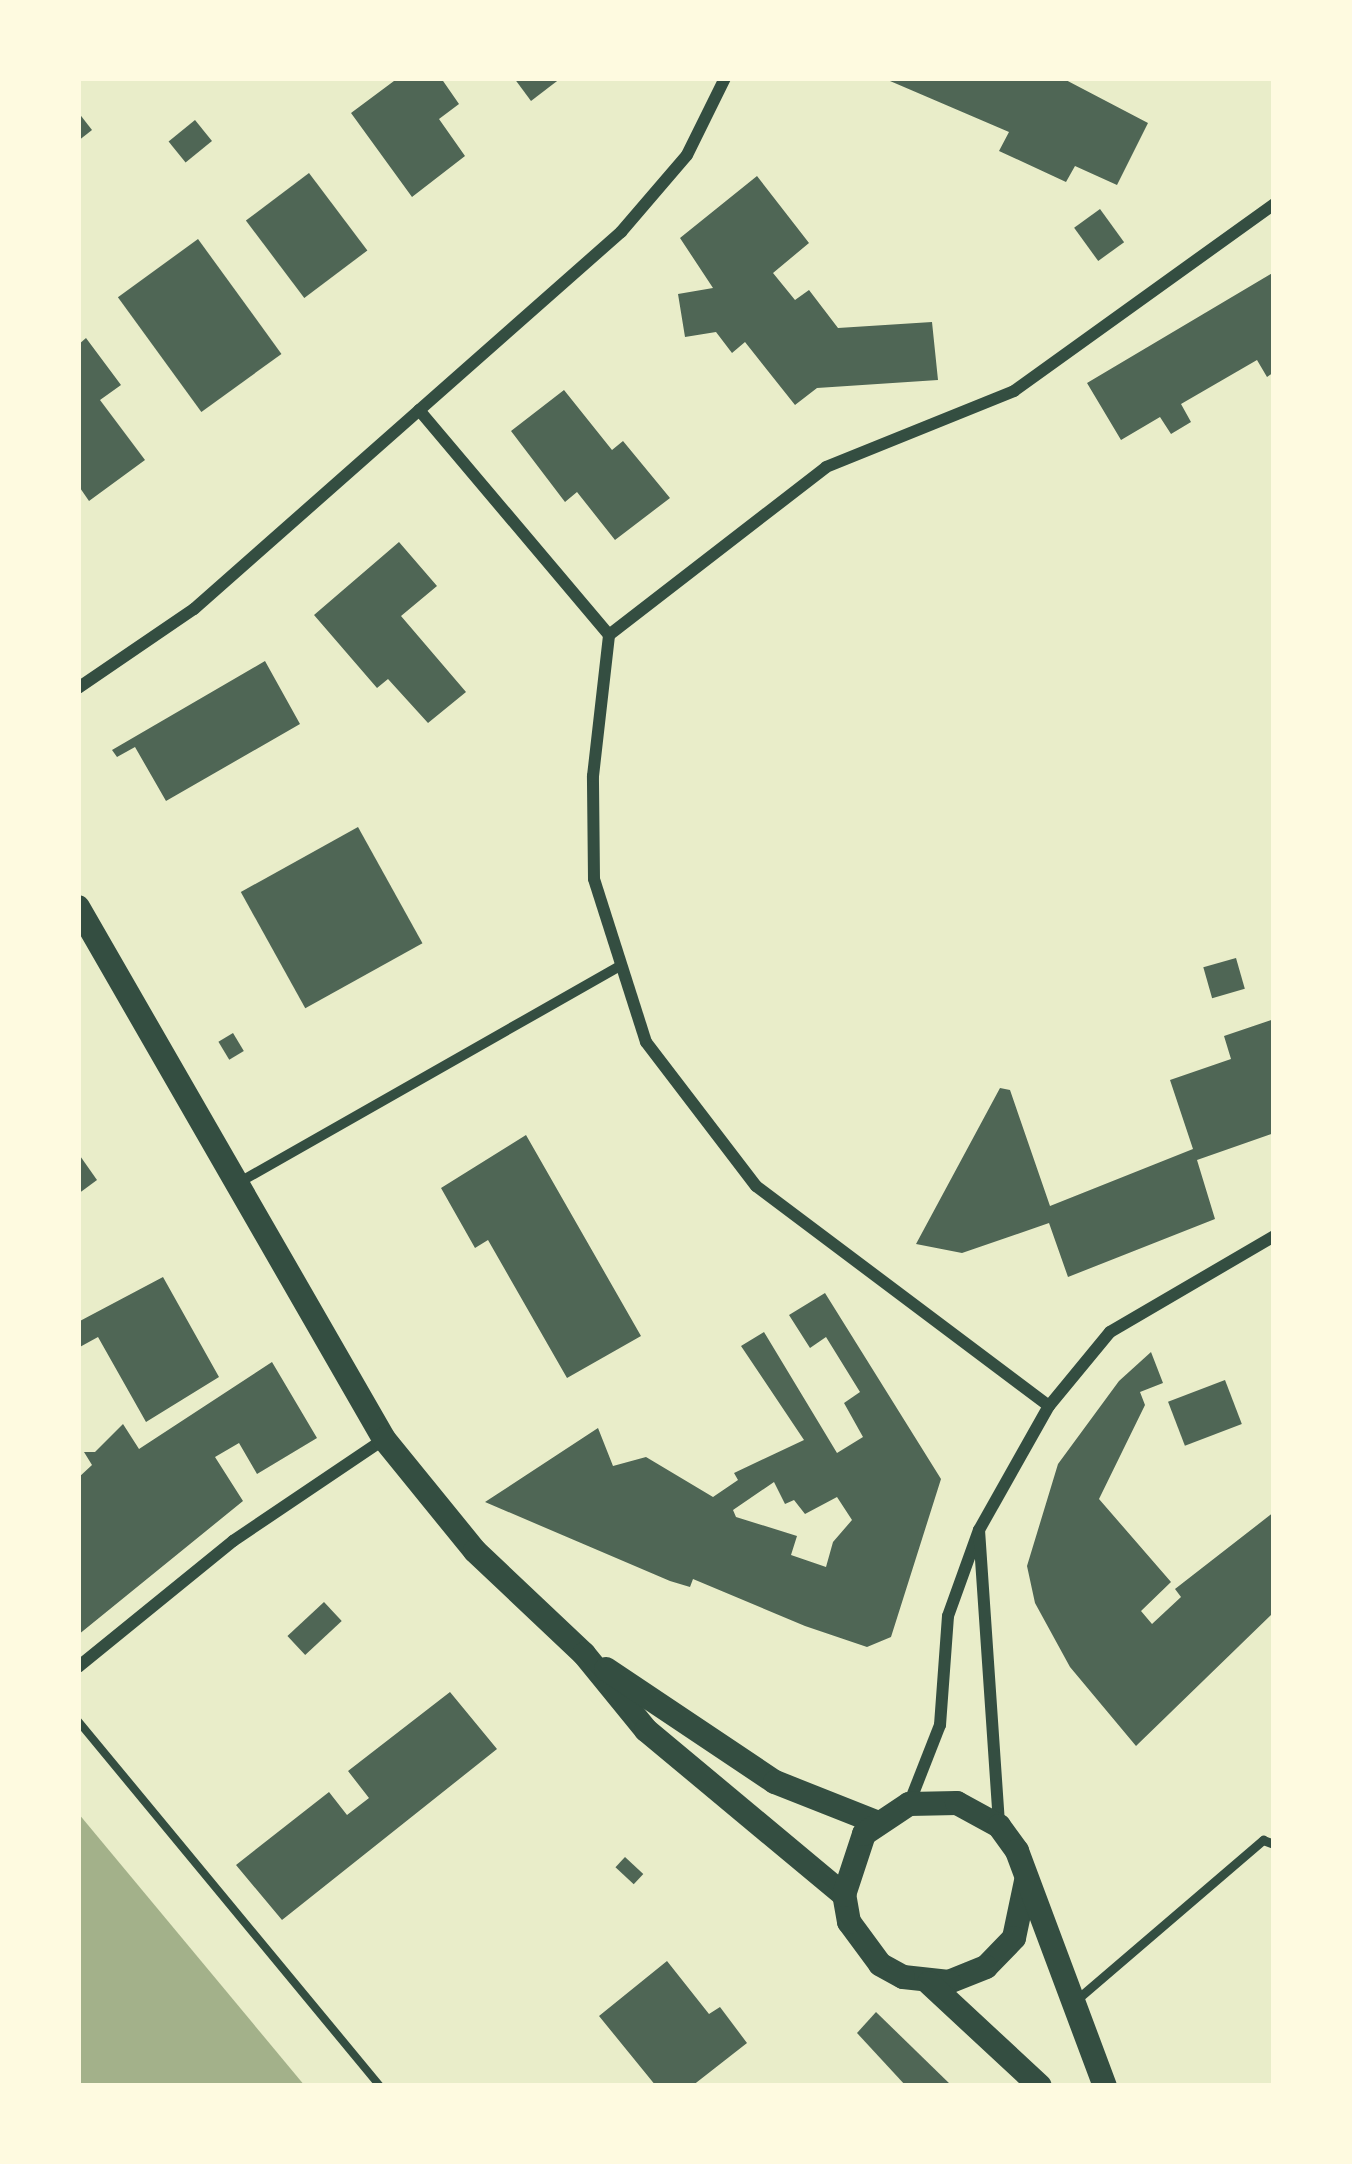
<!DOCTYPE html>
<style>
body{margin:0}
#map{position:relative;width:1352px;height:2164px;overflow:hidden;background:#e9edc9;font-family:"Exo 2",sans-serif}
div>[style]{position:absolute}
.water>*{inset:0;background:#a3b18a}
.building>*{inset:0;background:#4f6655;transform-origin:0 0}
.path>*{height:8px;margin:-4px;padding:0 4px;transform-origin:4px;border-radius:4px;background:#344e41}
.service>*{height:9px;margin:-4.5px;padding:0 4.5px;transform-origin:4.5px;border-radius:4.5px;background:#344e41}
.pedestrian>*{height:10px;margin:-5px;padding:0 5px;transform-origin:5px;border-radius:5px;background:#344e41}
.minor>*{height:12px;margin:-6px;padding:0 6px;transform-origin:6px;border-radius:6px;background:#344e41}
.secondary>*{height:24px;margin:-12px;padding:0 12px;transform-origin:12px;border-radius:12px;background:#344e41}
span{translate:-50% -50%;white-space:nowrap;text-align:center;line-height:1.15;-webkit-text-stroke:9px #fefae0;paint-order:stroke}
.frame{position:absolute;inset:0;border:81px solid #fefae0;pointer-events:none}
</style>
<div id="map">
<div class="water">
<div style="clip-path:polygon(78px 1813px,305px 2086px,78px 2086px)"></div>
</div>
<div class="building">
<div style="clip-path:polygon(398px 78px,441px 78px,459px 104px,439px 119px,465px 156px,412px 197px,351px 113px)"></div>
<div style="clip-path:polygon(514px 78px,561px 78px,531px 101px)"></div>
<div style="clip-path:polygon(883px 78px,1062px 78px,1148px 123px,1117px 185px,1075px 166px,1066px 182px,999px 151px,1009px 132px)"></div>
<div style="clip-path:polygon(78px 112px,92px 130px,78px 141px)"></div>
<div style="left:195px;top:120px;width:27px;height:34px;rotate:51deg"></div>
<div style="left:309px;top:173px;width:97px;height:79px;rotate:53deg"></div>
<div style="clip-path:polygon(757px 176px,809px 243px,773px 273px,795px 300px,809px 290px,838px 328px,932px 322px,938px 380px,817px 388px,795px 405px,745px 342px,732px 353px,716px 332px,685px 337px,678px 294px,713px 288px,680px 238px)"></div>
<div style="left:1100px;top:209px;width:41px;height:32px;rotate:54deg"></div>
<div style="left:198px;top:239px;width:142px;height:99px;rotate:54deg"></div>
<div style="clip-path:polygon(1274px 272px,1274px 372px,1267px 377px,1257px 360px,1181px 404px,1191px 422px,1171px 434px,1160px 417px,1121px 440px,1087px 383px)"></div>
<div style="clip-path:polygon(86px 338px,121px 385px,100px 400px,145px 460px,89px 501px,78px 485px,78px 345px)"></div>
<div style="clip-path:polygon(564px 390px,612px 450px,623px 441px,670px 498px,615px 540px,577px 492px,565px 502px,511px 431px)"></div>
<div style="clip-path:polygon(399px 542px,437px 586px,401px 616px,466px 692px,428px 723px,388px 679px,377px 688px,314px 615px)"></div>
<div style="clip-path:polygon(265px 661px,300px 724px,166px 801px,135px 747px,117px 757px,112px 750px)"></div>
<div style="left:358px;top:827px;width:133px;height:134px;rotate:61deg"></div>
<div style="left:1236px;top:958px;width:32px;height:34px;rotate:74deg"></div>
<div style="clip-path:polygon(1274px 1019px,1274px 1133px,1197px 1160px,1215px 1219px,1068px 1277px,1049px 1223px,962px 1253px,916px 1244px,1000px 1088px,1010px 1090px,1050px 1206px,1193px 1149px,1170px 1080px,1231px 1059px,1224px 1036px)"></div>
<div style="left:233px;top:1033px;width:21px;height:17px;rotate:59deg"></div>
<div style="clip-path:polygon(526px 1135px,641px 1336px,567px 1378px,488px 1240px,475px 1248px,441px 1188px)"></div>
<div style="clip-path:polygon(78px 1153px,97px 1180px,78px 1194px)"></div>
<div style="clip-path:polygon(163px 1277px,219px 1377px,146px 1422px,98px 1337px,78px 1348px,78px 1322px)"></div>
<div style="clip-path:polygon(evenodd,825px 1293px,941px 1479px,891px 1637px,867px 1647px,805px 1626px,693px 1579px,690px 1587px,670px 1581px,485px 1502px,598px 1428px,613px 1466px,646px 1457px,713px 1497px,738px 1480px,734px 1473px,804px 1440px,741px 1346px,764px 1332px,837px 1453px,863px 1437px,844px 1403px,860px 1392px,826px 1337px,810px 1348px,789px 1315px,825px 1293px,774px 1482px,785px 1504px,794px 1500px,805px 1514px,837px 1497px,852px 1520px,833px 1542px,826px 1567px,791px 1555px,797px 1536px,736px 1517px,733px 1510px,774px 1482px)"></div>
<div style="clip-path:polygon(1151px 1352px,1163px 1383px,1140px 1392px,1145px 1405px,1099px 1499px,1171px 1582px,1141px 1611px,1152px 1624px,1181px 1597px,1175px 1589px,1274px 1512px,1274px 1612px,1136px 1746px,1070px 1667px,1035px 1603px,1027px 1566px,1058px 1464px,1119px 1381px)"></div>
<div style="clip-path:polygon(272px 1362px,317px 1438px,257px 1474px,239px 1443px,215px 1457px,243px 1501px,78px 1635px,78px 1478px,92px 1465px,84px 1452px,95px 1452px,123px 1424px,139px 1449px)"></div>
<div style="left:1225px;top:1380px;width:47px;height:61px;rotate:69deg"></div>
<div style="left:324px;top:1602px;width:26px;height:50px;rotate:47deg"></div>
<div style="clip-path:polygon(450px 1692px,497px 1749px,282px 1920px,236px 1865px,329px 1792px,347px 1815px,369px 1798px,348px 1771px)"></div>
<div style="left:625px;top:1857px;width:25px;height:14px;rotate:43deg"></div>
<div style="clip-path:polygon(667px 1961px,709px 2014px,720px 2007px,747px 2043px,692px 2086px,656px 2086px,599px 2016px)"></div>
<div style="clip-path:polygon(876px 2012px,952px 2086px,906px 2086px,857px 2033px)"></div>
</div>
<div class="path">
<div style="left:78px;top:1721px;width:474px;rotate:50.4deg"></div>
</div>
<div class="service">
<div style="left:1075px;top:2001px;width:248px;rotate:-40.6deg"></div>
<div style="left:1263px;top:1840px;width:12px;rotate:20deg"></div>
</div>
<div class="pedestrian">
<div style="left:238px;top:1183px;width:441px;rotate:-29.6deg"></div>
</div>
<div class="minor">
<div style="left:419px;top:410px;width:294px;rotate:49.8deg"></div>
<div style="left:78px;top:688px;width:140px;rotate:-34.3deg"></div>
<div style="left:194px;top:609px;width:570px;rotate:-41.44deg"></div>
<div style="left:621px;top:232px;width:101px;rotate:-49.4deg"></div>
<div style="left:687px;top:155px;width:86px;rotate:-63.7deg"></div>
<div style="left:1049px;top:1406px;width:366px;rotate:-143.1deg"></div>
<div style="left:756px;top:1186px;width:181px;rotate:-127.4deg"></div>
<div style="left:646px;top:1042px;width:171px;rotate:-107.7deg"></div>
<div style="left:594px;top:879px;width:103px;rotate:-90.6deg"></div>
<div style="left:593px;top:776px;width:142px;rotate:-83.5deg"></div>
<div style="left:609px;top:635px;width:274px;rotate:-37.7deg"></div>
<div style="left:826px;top:467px;width:203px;rotate:-22deg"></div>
<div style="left:1014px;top:391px;width:320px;rotate:-35.7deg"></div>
<div style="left:979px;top:1530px;width:142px;rotate:-60.6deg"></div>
<div style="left:1049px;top:1406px;width:96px;rotate:-50.5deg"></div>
<div style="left:1110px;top:1332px;width:190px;rotate:-30.3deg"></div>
<div style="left:78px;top:1667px;width:200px;rotate:-39.1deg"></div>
<div style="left:233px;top:1541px;width:182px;rotate:-34deg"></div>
<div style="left:909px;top:1804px;width:85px;rotate:-68.6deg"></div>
<div style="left:940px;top:1725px;width:109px;rotate:-85.8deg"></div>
<div style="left:948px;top:1616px;width:91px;rotate:-70.2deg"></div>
<div style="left:979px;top:1530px;width:296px;rotate:86.1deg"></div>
</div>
<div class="secondary">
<div style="left:78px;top:907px;width:614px;rotate:60.09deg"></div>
<div style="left:384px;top:1439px;width:144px;rotate:50.9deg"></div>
<div style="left:475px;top:1551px;width:150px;rotate:43.4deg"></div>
<div style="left:584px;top:1654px;width:98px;rotate:50.8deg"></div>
<div style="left:646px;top:1730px;width:258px;rotate:39.8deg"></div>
<div style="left:606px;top:1669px;width:203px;rotate:33.8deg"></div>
<div style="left:775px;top:1782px;width:109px;rotate:21.6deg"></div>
<div style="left:1026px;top:1881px;width:58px;rotate:101.9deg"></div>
<div style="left:1014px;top:1938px;width:40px;rotate:134deg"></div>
<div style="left:986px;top:1967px;width:40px;rotate:158deg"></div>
<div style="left:949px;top:1982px;width:46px;rotate:-173.8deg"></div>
<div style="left:903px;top:1977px;width:26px;rotate:-151deg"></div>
<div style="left:880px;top:1964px;width:52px;rotate:-126.4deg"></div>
<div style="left:849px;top:1922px;width:27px;rotate:-100deg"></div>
<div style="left:844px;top:1895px;width:64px;rotate:-71.8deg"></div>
<div style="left:864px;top:1834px;width:54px;rotate:-33.7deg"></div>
<div style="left:909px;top:1804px;width:48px;rotate:-1.2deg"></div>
<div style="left:957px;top:1803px;width:48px;rotate:28.7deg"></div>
<div style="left:999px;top:1826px;width:31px;rotate:54deg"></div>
<div style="left:1017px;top:1851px;width:251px;rotate:69.5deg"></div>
<div style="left:929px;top:1983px;width:151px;rotate:42.9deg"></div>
</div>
<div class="frame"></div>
</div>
